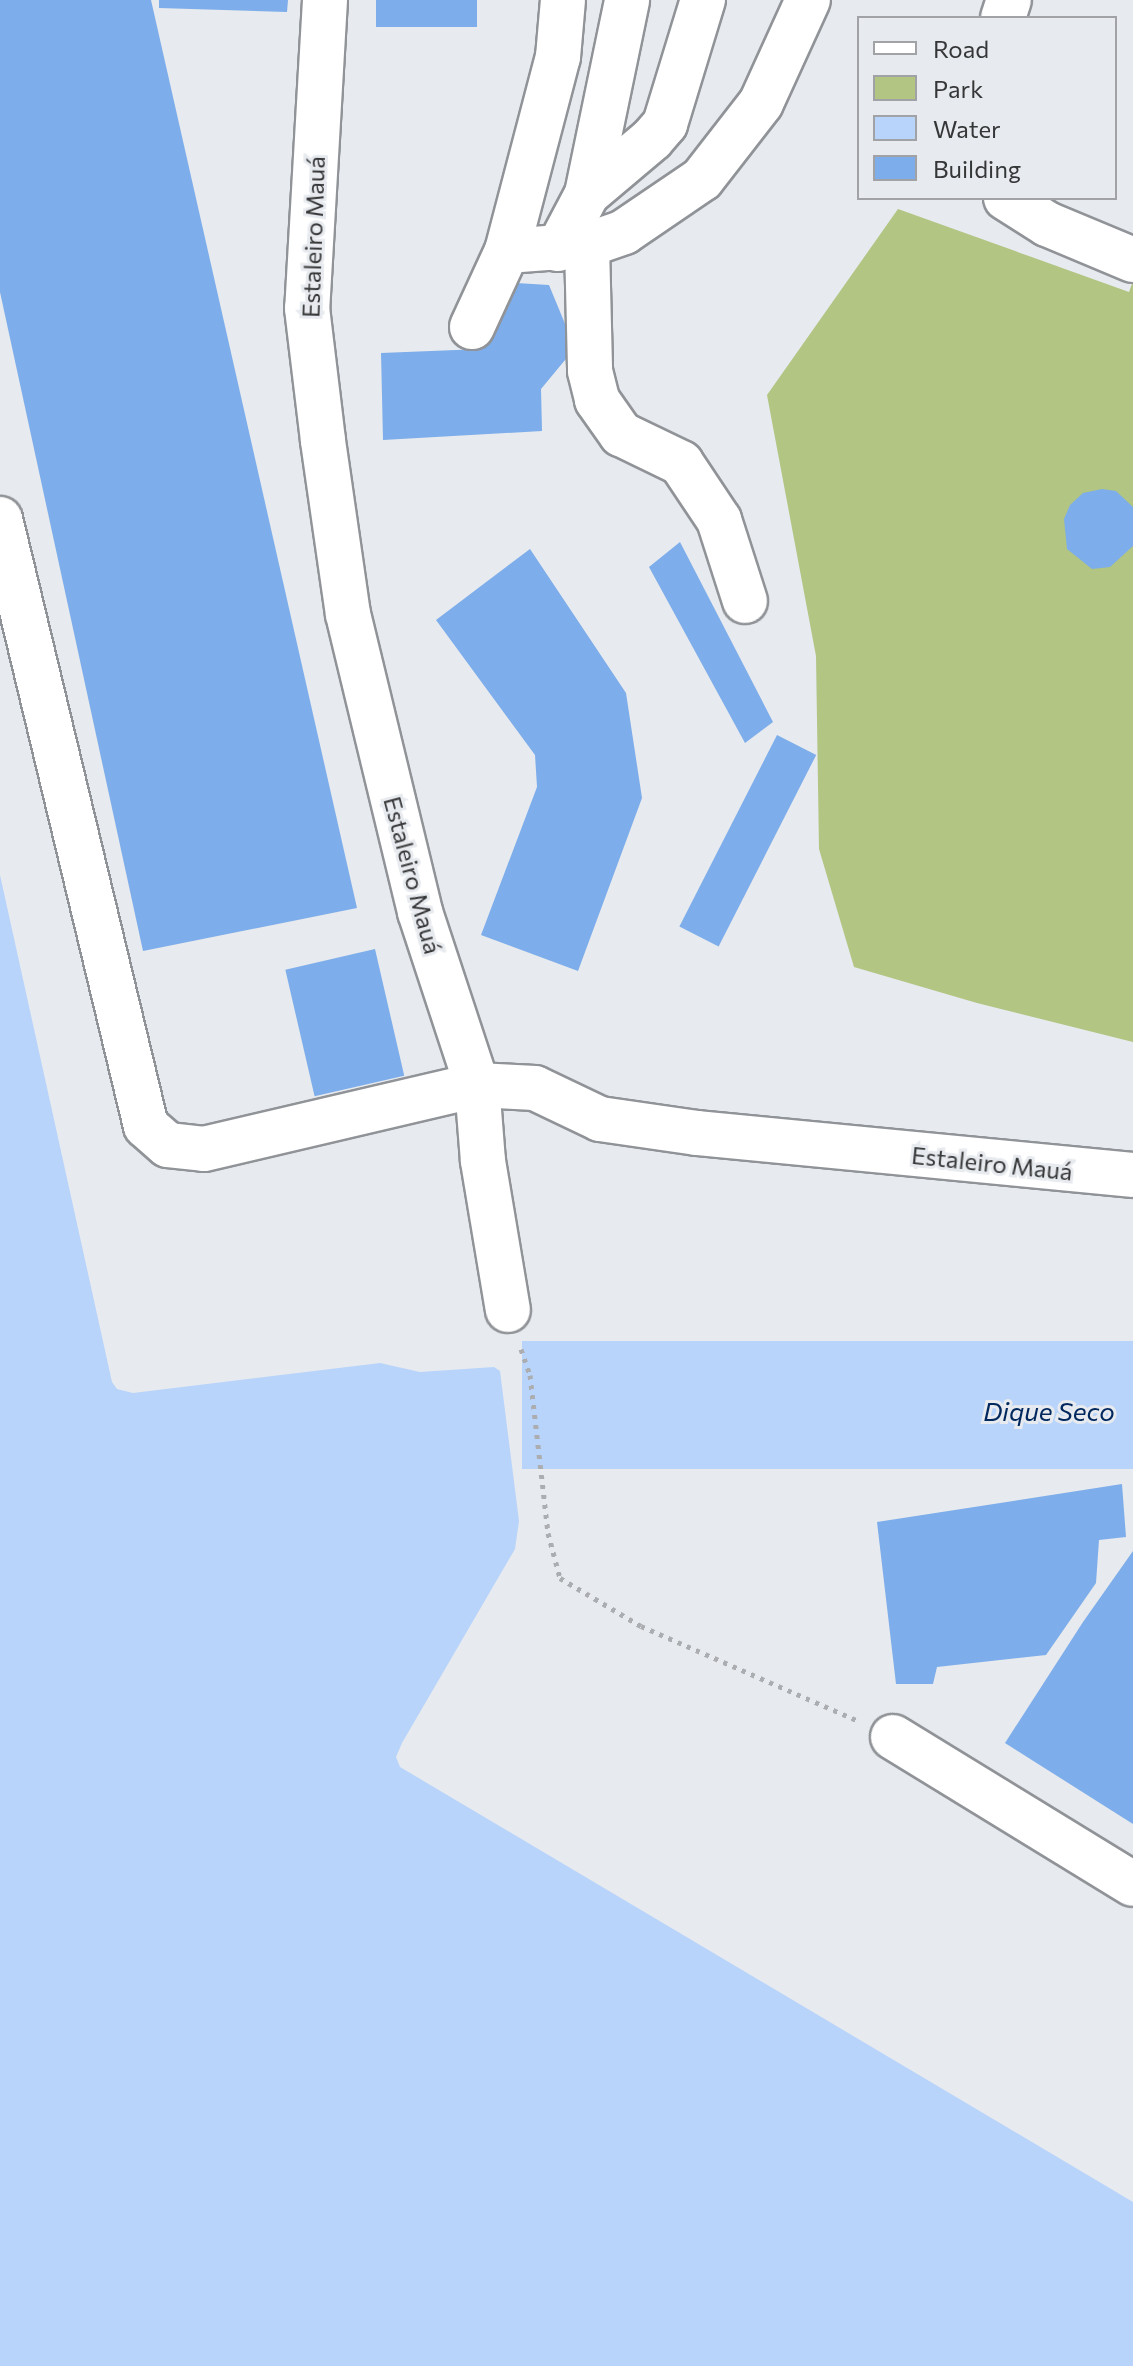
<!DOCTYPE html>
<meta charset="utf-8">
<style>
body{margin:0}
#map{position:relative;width:1133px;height:2366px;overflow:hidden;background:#e7eaee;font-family:Commissioner,sans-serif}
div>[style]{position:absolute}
.green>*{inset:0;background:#b2c583}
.water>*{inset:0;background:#b9d4fb;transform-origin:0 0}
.building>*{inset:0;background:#7dadea;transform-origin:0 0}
.path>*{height:5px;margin-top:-2.5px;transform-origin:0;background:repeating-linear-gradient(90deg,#abadb0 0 4px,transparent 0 10px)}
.roads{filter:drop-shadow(2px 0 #909397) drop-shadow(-2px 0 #909397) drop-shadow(0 2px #909397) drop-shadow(0 -2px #909397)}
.minor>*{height:44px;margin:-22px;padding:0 22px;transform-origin:22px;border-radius:22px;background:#fff}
span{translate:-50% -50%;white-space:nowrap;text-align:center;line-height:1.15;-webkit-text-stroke:6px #e7eaee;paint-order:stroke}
.street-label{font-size:24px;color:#353637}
.water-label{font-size:26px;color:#00285e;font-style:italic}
.legend{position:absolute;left:857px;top:16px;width:260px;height:184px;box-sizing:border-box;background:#e7eaee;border:2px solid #a0a2a5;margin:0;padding:10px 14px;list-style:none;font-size:24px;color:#353637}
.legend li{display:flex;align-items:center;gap:16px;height:40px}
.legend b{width:40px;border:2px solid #a0a2a5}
</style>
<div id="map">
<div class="green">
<div style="clip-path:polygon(898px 209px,1129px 292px,1133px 281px,1133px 1042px,977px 1003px,854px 967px,819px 849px,816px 656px,767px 395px)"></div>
</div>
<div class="water">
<div style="clip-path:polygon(0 875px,112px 1382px,117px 1389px,133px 1393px,380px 1363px,420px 1372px,494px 1367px,500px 1371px,519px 1521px,515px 1549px,402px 1743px,396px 1757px,400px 1767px,1133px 2202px,1133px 2366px,0 2366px)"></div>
<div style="left:1133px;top:1341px;width:128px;height:611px;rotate:90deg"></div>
</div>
<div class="building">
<div style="clip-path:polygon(0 0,151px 0,357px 908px,143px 951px,0 292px)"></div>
<div style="clip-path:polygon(159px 0,288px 0,287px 12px,159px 8px)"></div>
<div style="left:376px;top:0;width:101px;height:27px"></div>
<div style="clip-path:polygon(516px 283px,549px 285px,575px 348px,541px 389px,542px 431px,383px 440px,381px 353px,481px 349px,495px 305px)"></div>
<div style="clip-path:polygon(1102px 489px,1116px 491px,1133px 507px,1133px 546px,1110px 567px,1092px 569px,1067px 549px,1064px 519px,1070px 505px,1083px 493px)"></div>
<div style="clip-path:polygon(680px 542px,773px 722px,745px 743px,649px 567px)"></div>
<div style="clip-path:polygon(530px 549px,626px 693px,642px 798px,578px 971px,481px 935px,537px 787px,535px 755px,436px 620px)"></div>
<div style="left:777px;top:735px;width:44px;height:215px;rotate:27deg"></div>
<div style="left:375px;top:949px;width:130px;height:92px;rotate:77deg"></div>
<div style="clip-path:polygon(1122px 1484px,1126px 1537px,1099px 1540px,1096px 1583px,1046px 1655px,937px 1667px,933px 1684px,896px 1684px,877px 1522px)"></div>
<div style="clip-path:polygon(1133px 1551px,1133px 1824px,1005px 1743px,1083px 1622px)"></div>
</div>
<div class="path">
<div style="left:521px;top:1349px;width:28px;rotate:71deg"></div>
<div style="left:530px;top:1375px;width:159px;rotate:83.5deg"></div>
<div style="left:548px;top:1533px;width:47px;rotate:75.1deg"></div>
<div style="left:560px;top:1578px;width:94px;rotate:30.7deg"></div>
<div style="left:641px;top:1626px;width:235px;rotate:23.6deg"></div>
</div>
<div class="roads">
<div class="minor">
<div style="left:325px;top:0;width:309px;rotate:93.3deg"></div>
<div style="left:307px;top:308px;width:134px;rotate:83.1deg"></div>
<div style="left:323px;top:441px;width:175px;rotate:81.8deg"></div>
<div style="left:348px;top:614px;width:307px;rotate:76.4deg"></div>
<div style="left:420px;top:912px;width:182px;rotate:71.8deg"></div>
<div style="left:477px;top:1085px;width:58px;rotate:3deg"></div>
<div style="left:535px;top:1088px;width:72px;rotate:25.5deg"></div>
<div style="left:600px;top:1119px;width:98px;rotate:8.2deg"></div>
<div style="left:697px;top:1133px;width:438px;rotate:5.5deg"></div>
<div style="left:1003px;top:18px;width:19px;rotate:-72deg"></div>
<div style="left:587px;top:194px;width:85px;rotate:-40.2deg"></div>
<div style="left:652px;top:139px;width:20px;rotate:-49deg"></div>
<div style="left:665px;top:124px;width:130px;rotate:-73deg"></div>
<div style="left:1006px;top:198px;width:49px;rotate:32.4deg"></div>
<div style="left:1047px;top:224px;width:93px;rotate:22.7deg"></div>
<div style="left:587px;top:245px;width:126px;rotate:88.6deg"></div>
<div style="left:590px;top:371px;width:30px;rotate:76deg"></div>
<div style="left:597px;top:400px;width:42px;rotate:54.8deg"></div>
<div style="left:621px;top:434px;width:67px;rotate:25.8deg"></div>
<div style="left:681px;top:463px;width:69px;rotate:56.3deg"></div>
<div style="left:719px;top:520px;width:85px;rotate:72.2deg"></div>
<div style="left:558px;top:249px;width:62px;rotate:-62.2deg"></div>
<div style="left:587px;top:194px;width:198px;rotate:-78.3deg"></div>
<div style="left:507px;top:251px;width:80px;rotate:-4.3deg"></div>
<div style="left:587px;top:245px;width:39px;rotate:-19deg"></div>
<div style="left:624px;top:232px;width:94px;rotate:-34.2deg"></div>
<div style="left:702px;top:179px;width:96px;rotate:-52.2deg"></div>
<div style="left:761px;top:103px;width:113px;rotate:-65.5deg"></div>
<div style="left:472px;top:327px;width:84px;rotate:-65.3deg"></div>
<div style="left:507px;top:251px;width:201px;rotate:-75.3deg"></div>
<div style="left:558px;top:57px;width:57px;rotate:-85deg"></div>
<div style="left:0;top:519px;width:624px;rotate:76.48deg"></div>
<div style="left:146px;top:1126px;width:29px;rotate:41deg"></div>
<div style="left:168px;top:1145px;width:36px;rotate:6deg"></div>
<div style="left:204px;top:1149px;width:280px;rotate:-13.2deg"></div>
<div style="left:477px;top:1085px;width:76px;rotate:85.5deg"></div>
<div style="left:483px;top:1161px;width:151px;rotate:80.5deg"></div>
<div style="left:893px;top:1737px;width:281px;rotate:31.5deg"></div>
</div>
</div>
<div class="street-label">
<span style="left:313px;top:237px;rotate:-88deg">Estaleiro Mauá</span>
<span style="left:413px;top:875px;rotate:75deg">Estaleiro Mauá</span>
<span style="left:992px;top:1163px;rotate:6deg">Estaleiro Mauá</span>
</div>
<div class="water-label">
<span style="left:1049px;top:1411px">Dique Seco</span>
</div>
<ul class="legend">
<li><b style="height:10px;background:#fff"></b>Road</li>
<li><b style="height:22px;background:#b2c583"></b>Park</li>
<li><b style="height:22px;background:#b9d4fb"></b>Water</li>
<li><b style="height:22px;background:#7dadea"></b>Building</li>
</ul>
</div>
